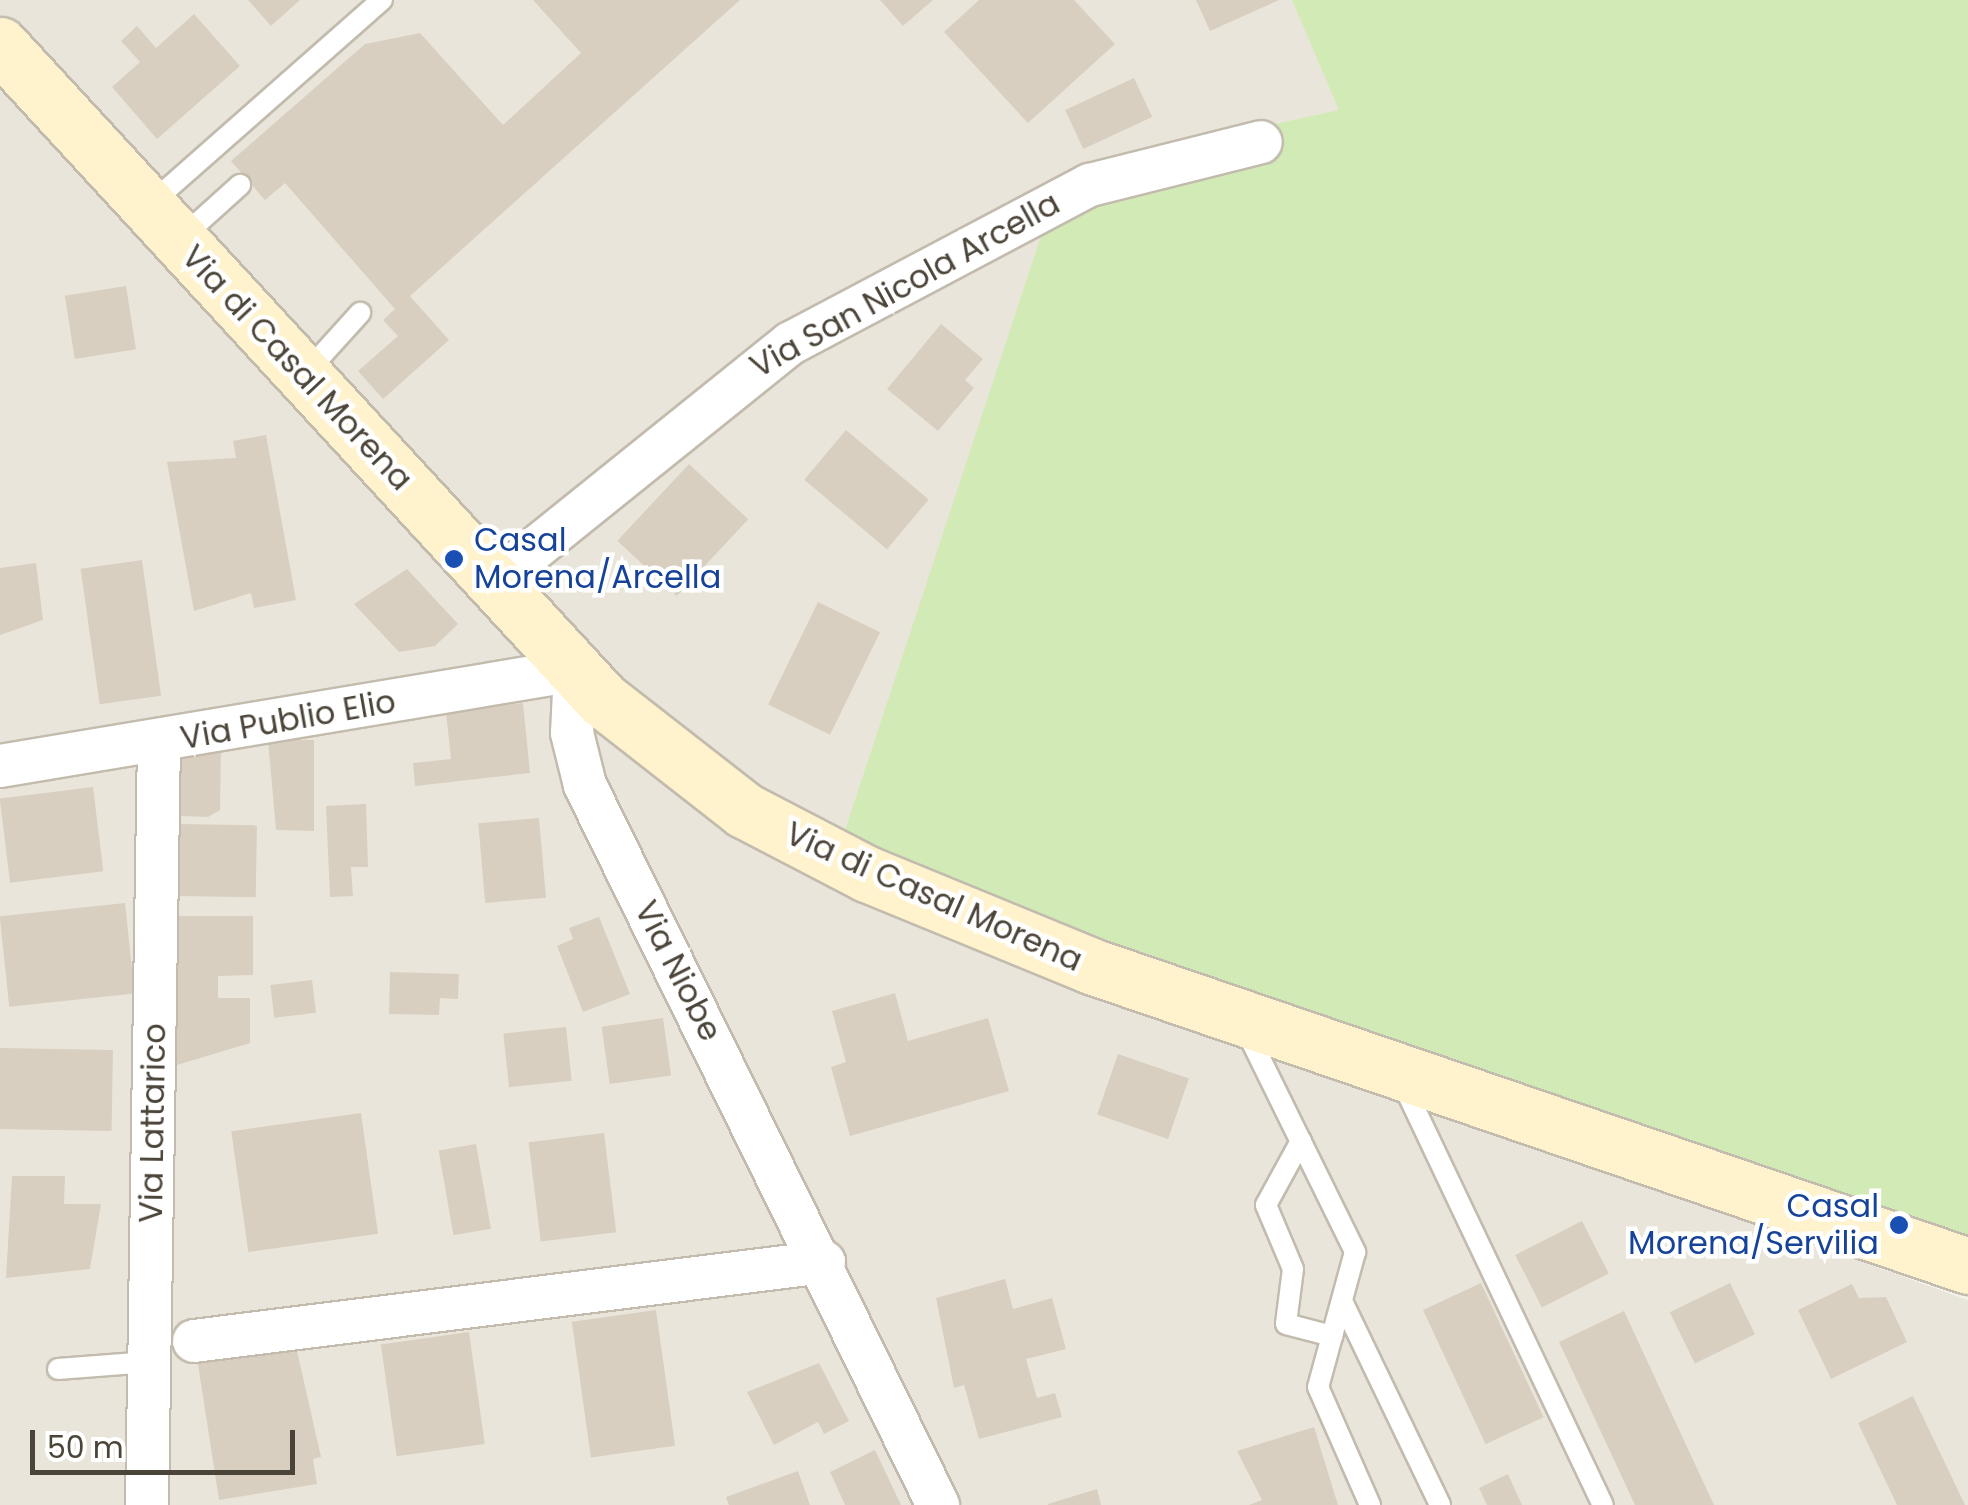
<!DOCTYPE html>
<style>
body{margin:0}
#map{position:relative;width:1968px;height:1505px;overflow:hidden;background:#f6f3ec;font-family:Poppins,sans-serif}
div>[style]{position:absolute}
.residential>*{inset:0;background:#eae5da}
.green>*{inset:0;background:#d2eab5}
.building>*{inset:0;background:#d8cfc1;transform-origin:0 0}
.roads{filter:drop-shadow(2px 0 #c2bbae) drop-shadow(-2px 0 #c2bbae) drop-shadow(0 2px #c2bbae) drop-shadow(0 -2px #c2bbae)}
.lane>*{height:20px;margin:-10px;padding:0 10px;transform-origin:10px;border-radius:10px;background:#fff}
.street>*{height:42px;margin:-21px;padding:0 21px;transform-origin:21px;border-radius:21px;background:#fff}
.secondary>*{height:55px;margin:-27.5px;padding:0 27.5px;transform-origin:27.5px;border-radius:27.5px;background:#fff3cd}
.dots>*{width:28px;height:28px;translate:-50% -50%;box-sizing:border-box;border:5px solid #fff;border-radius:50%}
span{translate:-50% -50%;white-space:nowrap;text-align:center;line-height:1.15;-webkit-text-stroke:9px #fff;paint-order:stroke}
.street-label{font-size:32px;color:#4b4439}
.transit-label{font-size:32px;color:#164399}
.left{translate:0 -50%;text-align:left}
.right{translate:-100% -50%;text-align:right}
.scale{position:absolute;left:30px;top:1430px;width:265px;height:45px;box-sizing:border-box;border:5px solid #4b4439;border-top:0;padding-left:12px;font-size:30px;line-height:35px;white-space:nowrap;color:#4b4439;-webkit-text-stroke:8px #fff;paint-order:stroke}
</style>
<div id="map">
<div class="residential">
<div style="clip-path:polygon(0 0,1292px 0,1340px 110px,1182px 144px,826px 888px,1968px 1300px,1968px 1505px,0 1505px)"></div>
</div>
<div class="green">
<div style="clip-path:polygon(1292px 0,1968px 0,1968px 1297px,826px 888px,1049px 212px,1182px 144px,1339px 110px)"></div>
</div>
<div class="building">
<div style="clip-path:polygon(248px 0,300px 0,271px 26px)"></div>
<div style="clip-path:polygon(533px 0,740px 0,410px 296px,449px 340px,383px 399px,358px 371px,398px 336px,383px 320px,395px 309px,285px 183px,265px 200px,231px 161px,365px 44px,420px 33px,503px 125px,581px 53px)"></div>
<div style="clip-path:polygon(880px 0,933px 0,903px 26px)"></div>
<div style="clip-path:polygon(979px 0,1074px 0,1115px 44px,1028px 123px,944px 32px)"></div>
<div style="clip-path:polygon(1196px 0,1279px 0,1210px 31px)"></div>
<div style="clip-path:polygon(194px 14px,240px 66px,157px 139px,112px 87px,140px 62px,121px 41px,137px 26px,156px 48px)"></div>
<div style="left:1134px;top:78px;width:43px;height:76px;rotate:65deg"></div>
<div style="left:126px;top:286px;width:64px;height:62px;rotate:81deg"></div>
<div style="clip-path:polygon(941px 324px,983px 359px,965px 380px,974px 388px,938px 431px,887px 389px)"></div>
<div style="left:846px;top:430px;width:108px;height:65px;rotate:40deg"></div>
<div style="clip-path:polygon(266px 435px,296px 600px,254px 608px,251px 593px,194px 611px,167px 462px,236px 458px,233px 441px)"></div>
<div style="left:689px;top:464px;width:81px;height:105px;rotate:43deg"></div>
<div style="left:142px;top:560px;width:137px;height:62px;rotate:82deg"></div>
<div style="clip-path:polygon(36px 563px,43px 620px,0 635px,0 568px)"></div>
<div style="clip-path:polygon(407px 569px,458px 624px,435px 646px,399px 652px,354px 604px)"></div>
<div style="left:818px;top:602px;width:69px;height:114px;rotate:26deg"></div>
<div style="clip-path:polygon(523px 703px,530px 773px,415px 786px,413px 763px,451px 759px,446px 712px)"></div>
<div style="clip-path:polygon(268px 740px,314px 740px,314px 831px,276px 830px)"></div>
<div style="clip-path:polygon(181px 745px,221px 746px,220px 810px,208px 817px,180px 816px)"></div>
<div style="left:93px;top:787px;width:85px;height:94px;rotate:83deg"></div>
<div style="clip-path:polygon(366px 804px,368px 867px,351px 867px,353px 896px,330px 897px,326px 806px)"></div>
<div style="left:539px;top:818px;width:80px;height:61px;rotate:85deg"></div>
<div style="left:180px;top:824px;width:77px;height:72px;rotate:1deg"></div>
<div style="left:125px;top:903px;width:91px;height:126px;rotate:84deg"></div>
<div style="clip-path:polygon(176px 916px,253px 916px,253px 975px,218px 976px,218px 998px,250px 998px,250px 1043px,177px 1065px)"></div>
<div style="clip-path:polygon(599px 917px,630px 994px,583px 1012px,557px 946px,573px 939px,569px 928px)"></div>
<div style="clip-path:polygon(390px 972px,459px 974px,458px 999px,440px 998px,439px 1015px,389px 1014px)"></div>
<div style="left:312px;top:980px;width:33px;height:42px;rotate:83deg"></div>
<div style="clip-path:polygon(895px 993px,908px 1041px,988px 1018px,1009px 1091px,850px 1136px,831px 1067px,846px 1062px,832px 1011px)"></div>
<div style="left:663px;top:1018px;width:58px;height:62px;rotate:82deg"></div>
<div style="left:566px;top:1027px;width:54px;height:63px;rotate:84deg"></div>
<div style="left:0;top:1048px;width:113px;height:81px;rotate:1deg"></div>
<div style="left:1118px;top:1054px;width:75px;height:64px;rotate:19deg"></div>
<div style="left:361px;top:1113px;width:122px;height:131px;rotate:82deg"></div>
<div style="left:604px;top:1133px;width:100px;height:76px;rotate:83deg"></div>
<div style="left:476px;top:1144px;width:86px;height:38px;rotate:80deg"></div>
<div style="clip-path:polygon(12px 1176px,65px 1176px,64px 1204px,101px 1204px,90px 1269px,6px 1278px)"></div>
<div style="left:1582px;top:1221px;width:59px;height:75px;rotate:63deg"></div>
<div style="clip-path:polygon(1005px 1279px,1013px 1309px,1052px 1298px,1066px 1349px,1026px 1359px,1037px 1398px,1055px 1393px,1062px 1417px,979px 1439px,964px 1385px,954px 1388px,936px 1298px)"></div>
<div style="left:1481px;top:1283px;width:148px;height:64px;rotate:65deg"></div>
<div style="left:1730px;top:1283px;width:57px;height:67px;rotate:64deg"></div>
<div style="clip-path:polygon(1852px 1284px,1859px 1298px,1886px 1297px,1907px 1342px,1831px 1379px,1798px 1310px)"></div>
<div style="left:656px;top:1310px;width:137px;height:85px;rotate:82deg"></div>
<div style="clip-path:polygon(1624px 1311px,1714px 1505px,1635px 1505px,1559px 1342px)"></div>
<div style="left:469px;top:1332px;width:113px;height:89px;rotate:82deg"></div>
<div style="clip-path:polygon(295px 1342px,321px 1457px,313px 1459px,317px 1484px,219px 1500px,197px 1358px)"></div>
<div style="clip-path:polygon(819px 1363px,849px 1421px,824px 1434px,818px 1422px,774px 1445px,747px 1392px)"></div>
<div style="clip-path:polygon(1913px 1396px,1965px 1505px,1897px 1505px,1858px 1423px)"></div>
<div style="clip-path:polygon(1314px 1427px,1338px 1505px,1249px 1505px,1262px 1500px,1237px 1451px)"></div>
<div style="clip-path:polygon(875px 1450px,901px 1505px,845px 1505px,830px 1472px)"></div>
<div style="clip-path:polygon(798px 1471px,810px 1505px,729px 1505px,726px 1497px)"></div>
<div style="clip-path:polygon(1508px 1474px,1522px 1505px,1487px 1505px,1479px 1488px)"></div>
<div style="clip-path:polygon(1097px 1489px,1101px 1505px,1048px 1505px,1048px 1504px)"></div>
</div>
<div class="roads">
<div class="lane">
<div style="left:148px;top:206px;width:312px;rotate:-41.4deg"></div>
<div style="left:180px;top:239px;width:81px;rotate:-42deg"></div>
<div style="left:304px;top:375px;width:84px;rotate:-47.9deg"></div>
<div style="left:1245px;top:1028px;width:250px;rotate:63.8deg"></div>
<div style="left:1355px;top:1252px;width:140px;rotate:105.3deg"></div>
<div style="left:1318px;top:1387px;width:129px;rotate:66.2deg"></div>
<div style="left:1402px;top:1082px;width:468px;rotate:64.6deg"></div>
<div style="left:1301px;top:1141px;width:73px;rotate:118.7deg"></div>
<div style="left:1266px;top:1205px;width:69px;rotate:67.1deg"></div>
<div style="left:1293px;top:1269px;width:55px;rotate:97.3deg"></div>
<div style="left:1286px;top:1324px;width:48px;rotate:14.6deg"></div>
<div style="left:1342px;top:1301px;width:226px;rotate:64.3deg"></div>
<div style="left:58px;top:1369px;width:91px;rotate:-4.4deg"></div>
</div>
<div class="street">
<div style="left:496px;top:580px;width:378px;rotate:-38.8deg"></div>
<div style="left:791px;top:343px;width:338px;rotate:-27.9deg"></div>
<div style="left:1090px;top:185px;width:176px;rotate:-14.1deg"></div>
<div style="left:0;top:766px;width:583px;rotate:-9.48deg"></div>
<div style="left:575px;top:670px;width:63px;rotate:92.7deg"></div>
<div style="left:572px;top:733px;width:54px;rotate:76deg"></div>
<div style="left:585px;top:785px;width:802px;rotate:63.88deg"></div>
<div style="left:194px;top:1341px;width:635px;rotate:-7.15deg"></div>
<div style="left:147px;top:1505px;width:763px;rotate:-89.1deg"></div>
</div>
<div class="secondary">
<div style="left:0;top:45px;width:889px;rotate:47.37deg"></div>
<div style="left:602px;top:699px;width:180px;rotate:38deg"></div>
<div style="left:744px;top:810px;width:139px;rotate:27.5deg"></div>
<div style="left:867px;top:874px;width:242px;rotate:22.3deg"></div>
<div style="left:1091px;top:966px;width:927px;rotate:18.88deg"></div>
</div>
</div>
<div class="dots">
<div style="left:454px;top:559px;background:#1a4fb4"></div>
<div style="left:1899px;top:1225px;background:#1a4fb4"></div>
</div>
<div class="street-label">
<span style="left:905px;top:285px;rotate:-29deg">Via San Nicola Arcella</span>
<span style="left:297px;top:368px;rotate:47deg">Via di Casal Morena</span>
<span style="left:288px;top:720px;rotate:-10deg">Via Publio Elio</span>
<span style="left:934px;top:897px;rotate:24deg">Via di Casal Morena</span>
<span style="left:678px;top:971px;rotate:63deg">Via Niobe</span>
<span style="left:153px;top:1123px;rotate:-89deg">Via Lattarico</span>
</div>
<div class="transit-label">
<span class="left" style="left:474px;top:559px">Casal<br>Morena/Arcella</span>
<span class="right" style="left:1879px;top:1225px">Casal<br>Morena/Servilia</span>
</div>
<div class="scale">50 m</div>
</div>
